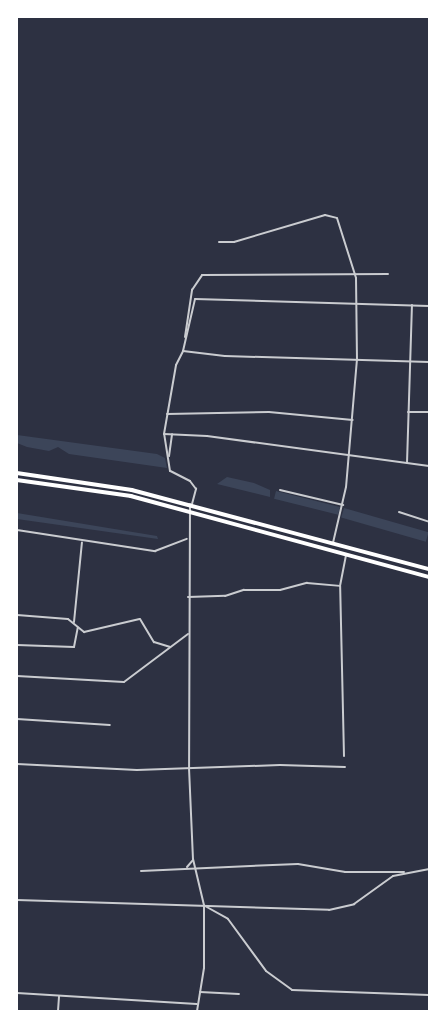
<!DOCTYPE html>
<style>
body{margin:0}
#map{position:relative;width:446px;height:1028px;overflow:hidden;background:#2d3142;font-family:"Exo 2",sans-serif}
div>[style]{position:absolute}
.green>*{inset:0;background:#3c4559;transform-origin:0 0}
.minor>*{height:2px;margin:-1px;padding:0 1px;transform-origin:1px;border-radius:1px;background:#caccd0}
.primary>*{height:3.5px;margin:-1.75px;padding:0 1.75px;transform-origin:1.75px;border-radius:1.75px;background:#fff}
span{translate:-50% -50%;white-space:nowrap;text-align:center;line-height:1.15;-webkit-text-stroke:4px #fff;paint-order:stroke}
.frame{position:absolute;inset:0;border:18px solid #fff;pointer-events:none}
</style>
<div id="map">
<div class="green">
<div style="clip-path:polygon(17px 435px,157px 454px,165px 458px,167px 468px,69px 454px,58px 447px,49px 451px,27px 447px,17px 443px)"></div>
<div style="clip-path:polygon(227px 477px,254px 483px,270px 490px,270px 497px,217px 484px)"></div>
<div style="left:276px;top:491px;width:66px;height:8px;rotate:14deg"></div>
<div style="left:344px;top:508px;width:88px;height:10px;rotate:16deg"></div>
<div style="clip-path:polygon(17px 513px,157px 536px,158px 539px,17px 519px)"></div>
</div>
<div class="minor">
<div style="left:219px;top:242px;width:15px"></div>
<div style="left:234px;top:242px;width:95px;rotate:-16.5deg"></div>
<div style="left:325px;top:215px;width:12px;rotate:14deg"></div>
<div style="left:337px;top:218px;width:63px;rotate:72.4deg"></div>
<div style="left:356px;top:278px;width:81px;rotate:89.3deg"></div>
<div style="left:357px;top:359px;width:128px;rotate:94.9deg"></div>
<div style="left:346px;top:487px;width:57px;rotate:103.1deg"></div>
<div style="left:185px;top:337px;width:48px;rotate:-81.5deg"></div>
<div style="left:192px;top:290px;width:18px;rotate:-56deg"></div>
<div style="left:202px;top:275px;width:186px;rotate:-0.3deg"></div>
<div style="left:183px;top:351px;width:42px;rotate:6.8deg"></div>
<div style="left:225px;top:356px;width:204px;rotate:1.7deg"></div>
<div style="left:408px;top:412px;width:21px"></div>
<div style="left:167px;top:414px;width:102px;rotate:-1.1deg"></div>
<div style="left:269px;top:412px;width:84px;rotate:5.4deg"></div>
<div style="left:164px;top:434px;width:43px;rotate:2.7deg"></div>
<div style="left:207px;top:436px;width:224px;rotate:7.7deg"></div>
<div style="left:169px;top:456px;width:22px;rotate:-82deg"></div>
<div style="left:407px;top:463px;width:158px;rotate:-88.2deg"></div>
<div style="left:280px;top:490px;width:65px;rotate:13.4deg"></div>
<div style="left:190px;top:504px;width:264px;rotate:90.2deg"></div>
<div style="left:189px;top:768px;width:91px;rotate:87.5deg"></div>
<div style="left:193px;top:859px;width:47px;rotate:76.6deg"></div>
<div style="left:204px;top:905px;width:63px;rotate:90deg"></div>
<div style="left:204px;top:968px;width:44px;rotate:99.2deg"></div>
<div style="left:192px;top:504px;width:16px;rotate:-75deg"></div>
<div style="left:196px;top:489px;width:10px;rotate:-127deg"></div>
<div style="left:190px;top:481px;width:22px;rotate:-153deg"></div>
<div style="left:170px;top:471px;width:37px;rotate:-99deg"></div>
<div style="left:164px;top:434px;width:70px;rotate:-80.1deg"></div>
<div style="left:176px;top:365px;width:16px;rotate:-63deg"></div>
<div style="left:183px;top:351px;width:53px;rotate:-77deg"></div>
<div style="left:195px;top:299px;width:234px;rotate:1.7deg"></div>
<div style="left:399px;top:512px;width:32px;rotate:18deg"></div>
<div style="left:17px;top:530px;width:140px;rotate:8.7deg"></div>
<div style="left:155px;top:551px;width:34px;rotate:-21deg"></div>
<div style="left:188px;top:597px;width:37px;rotate:-2deg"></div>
<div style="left:225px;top:596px;width:20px;rotate:-18deg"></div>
<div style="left:244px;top:590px;width:36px"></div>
<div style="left:280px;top:590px;width:28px;rotate:-15deg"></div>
<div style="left:307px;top:583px;width:33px;rotate:5deg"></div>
<div style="left:17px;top:615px;width:51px;rotate:4.5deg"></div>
<div style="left:68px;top:619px;width:21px;rotate:39deg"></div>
<div style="left:84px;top:632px;width:57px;rotate:-13.1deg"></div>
<div style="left:140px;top:619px;width:27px;rotate:59deg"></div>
<div style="left:154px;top:642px;width:17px;rotate:17deg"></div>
<div style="left:74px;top:622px;width:80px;rotate:-84.3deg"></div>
<div style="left:17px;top:645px;width:57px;rotate:2deg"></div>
<div style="left:74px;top:647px;width:20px;rotate:-79deg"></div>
<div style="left:17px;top:676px;width:107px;rotate:3.2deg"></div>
<div style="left:124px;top:682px;width:80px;rotate:-36.9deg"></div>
<div style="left:17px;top:719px;width:93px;rotate:3.7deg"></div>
<div style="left:344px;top:756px;width:170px;rotate:-91.3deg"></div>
<div style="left:340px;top:586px;width:32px;rotate:-79deg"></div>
<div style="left:17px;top:764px;width:120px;rotate:2.9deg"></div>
<div style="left:137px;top:770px;width:143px;rotate:-2deg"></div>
<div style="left:280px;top:765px;width:65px;rotate:1.8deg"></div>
<div style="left:187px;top:867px;width:9px;rotate:-49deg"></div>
<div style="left:141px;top:871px;width:157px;rotate:-2.6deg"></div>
<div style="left:298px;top:864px;width:48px;rotate:9.7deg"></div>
<div style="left:345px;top:872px;width:59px"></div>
<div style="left:17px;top:900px;width:312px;rotate:1.8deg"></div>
<div style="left:329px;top:910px;width:26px;rotate:-13deg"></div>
<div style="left:354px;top:904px;width:48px;rotate:-35.7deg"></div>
<div style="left:393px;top:876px;width:37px;rotate:-11deg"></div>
<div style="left:205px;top:906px;width:26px;rotate:29deg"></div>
<div style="left:228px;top:919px;width:64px;rotate:53.8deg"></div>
<div style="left:266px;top:971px;width:32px;rotate:36deg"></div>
<div style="left:292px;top:990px;width:137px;rotate:2.1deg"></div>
<div style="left:200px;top:992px;width:39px;rotate:3deg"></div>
<div style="left:17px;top:993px;width:180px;rotate:3.5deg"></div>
<div style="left:58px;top:1011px;width:15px;rotate:-86deg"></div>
</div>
<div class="primary">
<div style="left:17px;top:473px;width:116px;rotate:8.4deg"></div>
<div style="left:132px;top:490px;width:307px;rotate:14.9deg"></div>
<div style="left:17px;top:480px;width:115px;rotate:8deg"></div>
<div style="left:131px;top:496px;width:309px;rotate:15.2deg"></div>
</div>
<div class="frame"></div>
</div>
